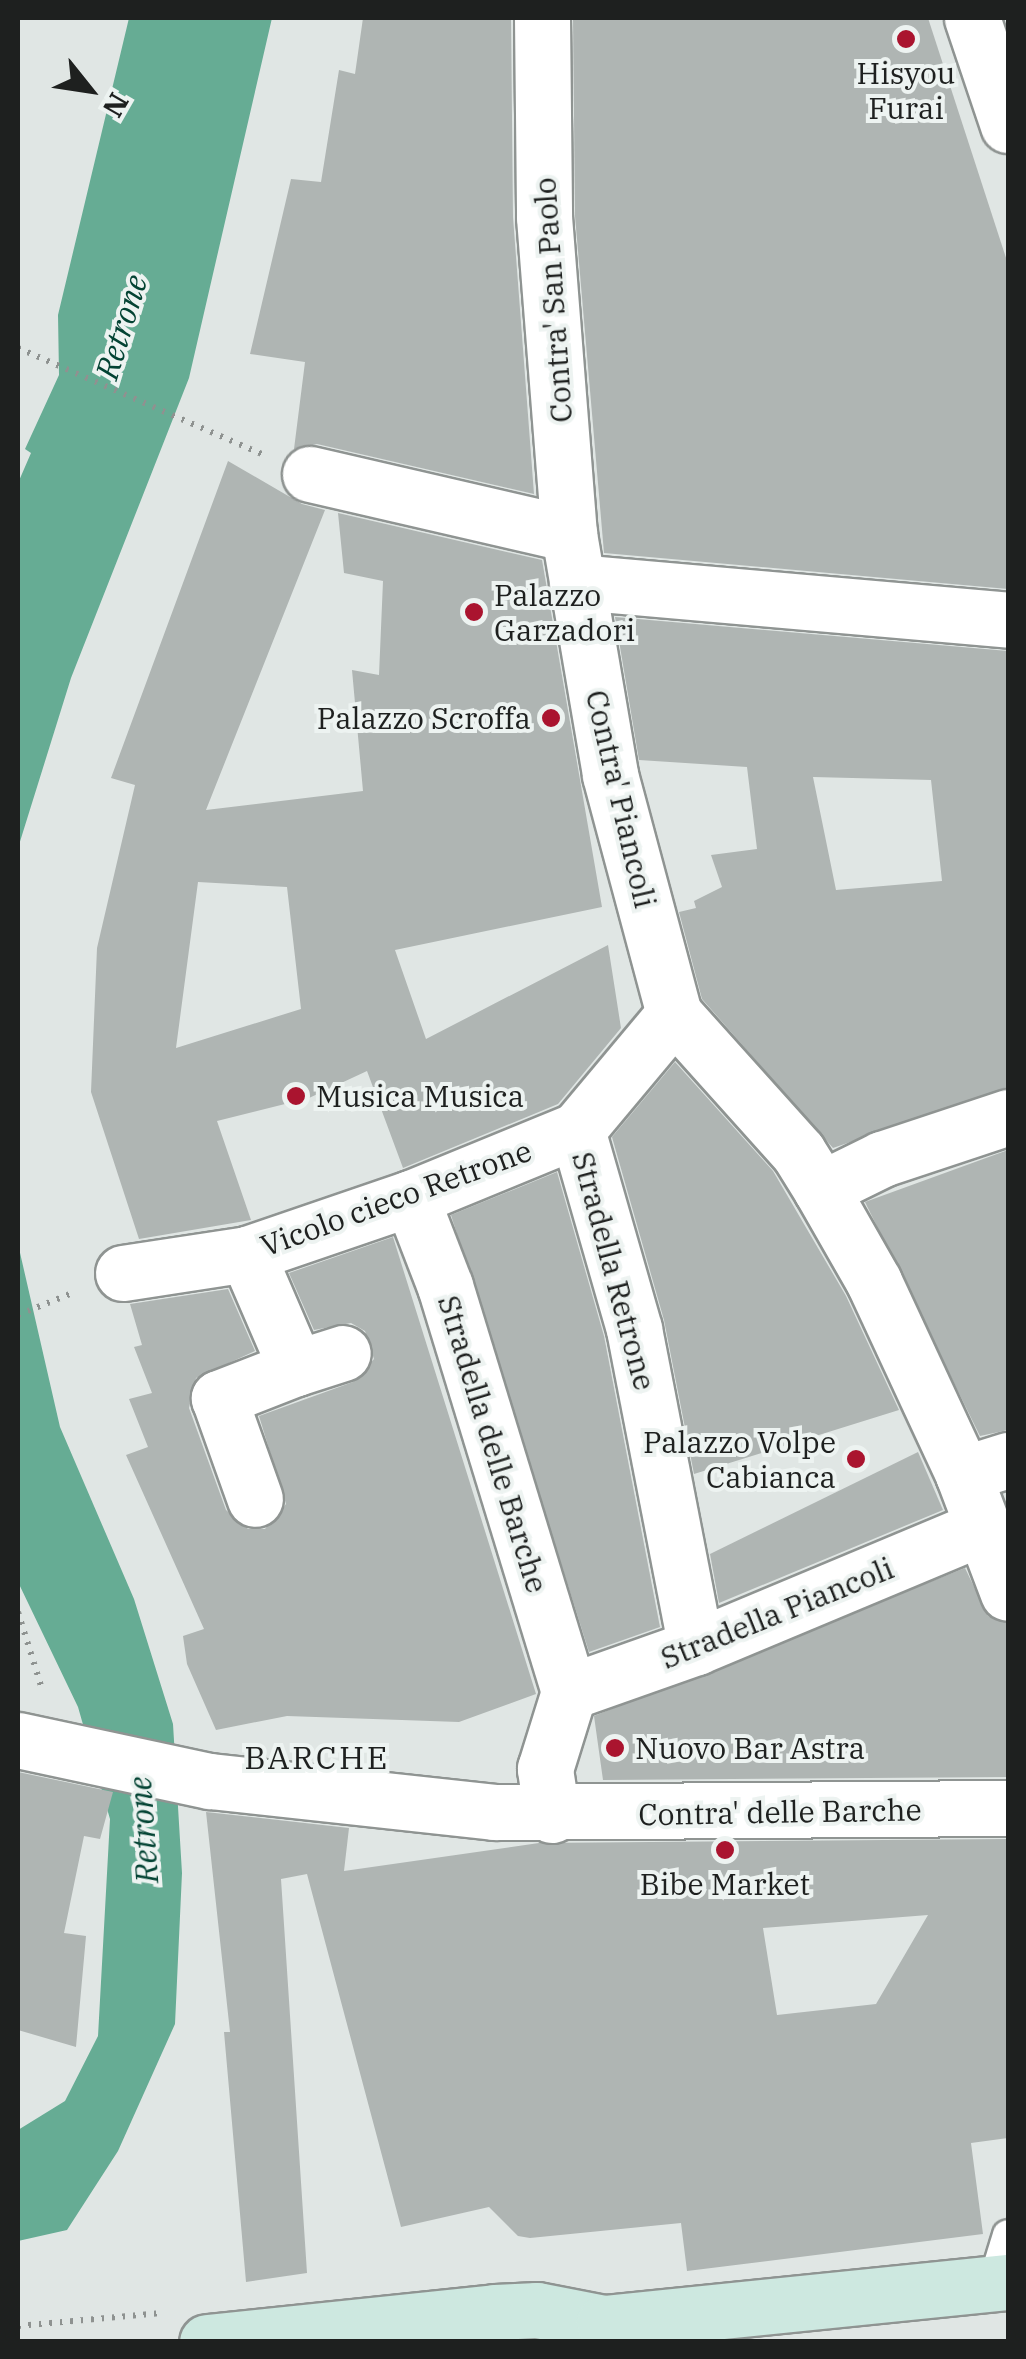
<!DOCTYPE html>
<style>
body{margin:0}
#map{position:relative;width:1026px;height:2359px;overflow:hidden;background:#e0e6e4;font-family:"IBM Plex Serif",serif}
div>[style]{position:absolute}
.water>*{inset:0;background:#66ac94}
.building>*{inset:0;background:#afb5b3}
.path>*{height:6px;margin-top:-3px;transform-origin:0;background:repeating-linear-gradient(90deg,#8e9290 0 2.5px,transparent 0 10.5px)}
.roads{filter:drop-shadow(2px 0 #8f9492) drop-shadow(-2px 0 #8f9492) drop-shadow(0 2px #8f9492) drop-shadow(0 -2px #8f9492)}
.lane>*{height:30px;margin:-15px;padding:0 15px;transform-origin:15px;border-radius:15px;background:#fff}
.street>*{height:55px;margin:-27.5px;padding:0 27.5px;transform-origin:27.5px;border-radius:27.5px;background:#fff}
.secondary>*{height:55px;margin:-27.5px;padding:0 27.5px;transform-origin:27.5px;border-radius:27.5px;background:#cde8e0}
.dots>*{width:28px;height:28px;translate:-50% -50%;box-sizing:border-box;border:5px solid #edf3f1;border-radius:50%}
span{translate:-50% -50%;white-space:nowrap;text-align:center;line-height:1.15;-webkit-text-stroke:8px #edf3f1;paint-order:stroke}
.poi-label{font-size:30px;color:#1e201f}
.left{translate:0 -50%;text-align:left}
.right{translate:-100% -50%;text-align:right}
.street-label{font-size:30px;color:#1e201f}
.water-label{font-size:32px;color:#034333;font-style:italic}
.neighbourhood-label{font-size:32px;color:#1e201f;letter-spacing:2.5px}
.frame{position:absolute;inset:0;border:20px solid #1e201f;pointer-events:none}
.north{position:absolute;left:40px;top:40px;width:100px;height:100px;-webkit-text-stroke:8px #edf3f1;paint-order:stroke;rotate:120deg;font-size:28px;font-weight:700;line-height:40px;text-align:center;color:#1e201f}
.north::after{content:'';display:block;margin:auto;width:35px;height:45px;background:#1e201f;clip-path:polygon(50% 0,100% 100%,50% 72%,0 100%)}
</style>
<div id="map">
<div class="water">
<div style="clip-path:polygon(129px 18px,272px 18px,189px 378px,71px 678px,18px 848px,18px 483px,31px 453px,25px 449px,59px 375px,58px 315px)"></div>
<div style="clip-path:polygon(18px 1244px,60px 1427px,134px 1599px,173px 1724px,182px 1873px,175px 2024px,118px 2151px,67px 2230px,18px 2241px,18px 2130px,65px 2101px,98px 2036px,110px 1819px,78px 1707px,18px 1582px)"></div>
</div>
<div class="building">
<div style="clip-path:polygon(363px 18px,511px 18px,513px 217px,534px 494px,317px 444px,294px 449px,305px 362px,250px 354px,291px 179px,321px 182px,339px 70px,355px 74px)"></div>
<div style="clip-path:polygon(573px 18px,928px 18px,1008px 264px,1008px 589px,604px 553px,575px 216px)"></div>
<div style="clip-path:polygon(evenodd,228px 461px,302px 504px,325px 510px,206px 810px,363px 791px,352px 670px,379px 675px,383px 581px,344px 573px,338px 513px,542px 560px,602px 907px,395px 950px,426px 1039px,608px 945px,621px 1028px,558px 1104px,403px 1168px,367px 1071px,309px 1098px,217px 1121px,251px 1220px,139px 1239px,91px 1092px,97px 948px,135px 785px,111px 778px,228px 461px,198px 882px,287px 887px,301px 1009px,176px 1048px,198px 882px)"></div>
<div style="clip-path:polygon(evenodd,615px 617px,1008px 651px,1008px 1087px,833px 1148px,702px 999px,679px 912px,696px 908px,694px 901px,722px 887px,711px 855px,757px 849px,747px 767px,639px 760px,615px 617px,813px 777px,931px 780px,942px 881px,836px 890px,813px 777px)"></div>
<div style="clip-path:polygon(675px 1062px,773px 1171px,846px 1296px,899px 1410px,694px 1474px,664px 1320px,612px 1137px)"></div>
<div style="clip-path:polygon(1008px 1150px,1008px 1430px,980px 1436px,865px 1202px)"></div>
<div style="clip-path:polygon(557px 1172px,604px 1336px,660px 1627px,589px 1652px,451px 1215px)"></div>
<div style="clip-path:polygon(393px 1237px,536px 1694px,459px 1722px,287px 1716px,216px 1730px,187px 1664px,183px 1636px,204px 1629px,126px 1455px,148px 1447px,129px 1399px,152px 1393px,134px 1347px,142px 1345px,130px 1304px,228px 1289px,255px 1351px,196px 1378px,189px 1408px,226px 1510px,248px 1529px,265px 1529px,286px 1504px,259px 1416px,353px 1382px,374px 1359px,365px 1331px,351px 1323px,314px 1330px,289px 1273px)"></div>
<div style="clip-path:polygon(918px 1452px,943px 1510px,719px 1603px,710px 1554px)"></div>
<div style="clip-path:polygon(965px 1568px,988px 1616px,1008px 1623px,1008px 1777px,603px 1780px,594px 1716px)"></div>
<div style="clip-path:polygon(18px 1772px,113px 1792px,100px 1839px,84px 1836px,64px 1933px,86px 1936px,76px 2047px,18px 2030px)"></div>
<div style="clip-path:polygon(evenodd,206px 1812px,349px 1828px,344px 1871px,539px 1843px,1008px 1839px,1008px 2138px,971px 2143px,983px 2234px,687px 2271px,681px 2223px,530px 2238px,518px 2236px,489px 2207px,401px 2227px,307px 1874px,281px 1879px,307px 2273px,246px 2282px,224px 2032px,230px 2032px,206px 1812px,928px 1915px,876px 2004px,777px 2015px,763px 1928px,928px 1915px)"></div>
</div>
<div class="path">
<div style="left:18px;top:348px;width:266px;rotate:23.5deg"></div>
<div style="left:18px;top:1315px;width:61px;rotate:-22deg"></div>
<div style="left:18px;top:1612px;width:81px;rotate:72.7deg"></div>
<div style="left:18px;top:2326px;width:144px;rotate:-5.2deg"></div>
</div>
<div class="roads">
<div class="lane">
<div style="left:993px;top:2284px;width:51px;rotate:-73deg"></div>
</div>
<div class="street">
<div style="left:542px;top:18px;width:199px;rotate:89.4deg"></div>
<div style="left:544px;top:217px;width:318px;rotate:85.5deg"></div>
<div style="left:569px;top:534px;width:244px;rotate:80.3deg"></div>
<div style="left:610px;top:775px;width:247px;rotate:75deg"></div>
<div style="left:674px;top:1014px;width:186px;rotate:48.1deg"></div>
<div style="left:798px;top:1152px;width:44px;rotate:58.1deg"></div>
<div style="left:821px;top:1189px;width:107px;rotate:60.3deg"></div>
<div style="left:874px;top:1282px;width:212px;rotate:65.1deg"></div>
<div style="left:963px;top:1474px;width:127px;rotate:69.3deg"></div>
<div style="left:972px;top:18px;width:113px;rotate:71.4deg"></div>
<div style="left:310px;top:474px;width:266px;rotate:13deg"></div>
<div style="left:577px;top:582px;width:433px;rotate:5deg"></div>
<div style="left:577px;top:1130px;width:207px;rotate:74deg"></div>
<div style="left:634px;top:1329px;width:324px;rotate:79deg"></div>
<div style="left:821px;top:1189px;width:68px;rotate:-26.2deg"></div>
<div style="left:882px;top:1159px;width:133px;rotate:-18.4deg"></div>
<div style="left:411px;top:1198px;width:94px;rotate:68.9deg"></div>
<div style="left:445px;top:1286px;width:425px;rotate:73deg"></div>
<div style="left:247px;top:1254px;width:124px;rotate:66.7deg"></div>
<div style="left:296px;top:1368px;width:83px;rotate:158.7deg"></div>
<div style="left:219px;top:1398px;width:107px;rotate:70.4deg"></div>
<div style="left:123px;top:1273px;width:125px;rotate:-8.7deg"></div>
<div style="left:247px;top:1254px;width:173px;rotate:-18.9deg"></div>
<div style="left:411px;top:1198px;width:179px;rotate:-22.3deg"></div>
<div style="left:577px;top:1130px;width:151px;rotate:-50.1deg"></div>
<div style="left:296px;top:1368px;width:49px;rotate:-17.7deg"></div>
<div style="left:963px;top:1474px;width:47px;rotate:-17.3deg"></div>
<div style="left:569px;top:1692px;width:135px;rotate:-19.5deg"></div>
<div style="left:696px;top:1647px;width:311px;rotate:-22.7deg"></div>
<div style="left:18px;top:1740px;width:196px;rotate:12.1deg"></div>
<div style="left:210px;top:1781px;width:286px;rotate:6.2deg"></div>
<div style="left:494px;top:1812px;width:514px;rotate:-0.45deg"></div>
<div style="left:552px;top:1815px;width:47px;rotate:-98.7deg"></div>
<div style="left:545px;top:1769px;width:81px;rotate:-72.7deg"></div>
</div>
<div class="secondary">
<div style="left:207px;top:2342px;width:290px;rotate:-5.9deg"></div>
<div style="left:495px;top:2312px;width:42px;rotate:-2.7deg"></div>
<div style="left:537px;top:2310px;width:68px;rotate:11deg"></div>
<div style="left:604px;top:2323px;width:406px;rotate:-5.8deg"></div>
</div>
</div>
<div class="dots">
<div style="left:906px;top:39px;background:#aa142f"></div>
<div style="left:474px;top:612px;background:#aa142f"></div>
<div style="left:551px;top:718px;background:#aa142f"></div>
<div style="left:296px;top:1096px;background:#aa142f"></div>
<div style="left:856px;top:1459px;background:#aa142f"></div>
<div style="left:615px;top:1748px;background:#aa142f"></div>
<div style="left:725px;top:1850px;background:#aa142f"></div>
</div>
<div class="poi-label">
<span style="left:906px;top:90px">Hisyou<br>Furai</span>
<span class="left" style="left:494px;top:612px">Palazzo<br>Garzadori</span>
<span class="right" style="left:531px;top:718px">Palazzo Scroffa</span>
<span class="left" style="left:316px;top:1096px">Musica Musica</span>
<span class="right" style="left:836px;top:1459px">Palazzo Volpe<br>Cabianca</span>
<span class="left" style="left:635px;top:1748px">Nuovo Bar Astra</span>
<span style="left:725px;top:1884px">Bibe Market</span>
</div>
<div class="street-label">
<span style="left:553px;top:300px;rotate:-94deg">Contra' San Paolo</span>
<span style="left:621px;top:799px;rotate:77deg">Contra' Piancoli</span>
<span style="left:396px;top:1198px;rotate:-20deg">Vicolo cieco Retrone</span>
<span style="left:614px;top:1271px;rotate:75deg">Stradella Retrone</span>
<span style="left:493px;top:1444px;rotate:73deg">Stradella delle Barche</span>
<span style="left:777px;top:1613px;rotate:-22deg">Stradella Piancoli</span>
<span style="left:780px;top:1812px;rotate:-1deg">Contra' delle Barche</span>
</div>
<div class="water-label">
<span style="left:121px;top:327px;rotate:-73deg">Retrone</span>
<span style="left:143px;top:1830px;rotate:-94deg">Retrone</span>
</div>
<div class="neighbourhood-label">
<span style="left:317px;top:1757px">BARCHE</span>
</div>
<div class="frame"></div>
<div class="north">N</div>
</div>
